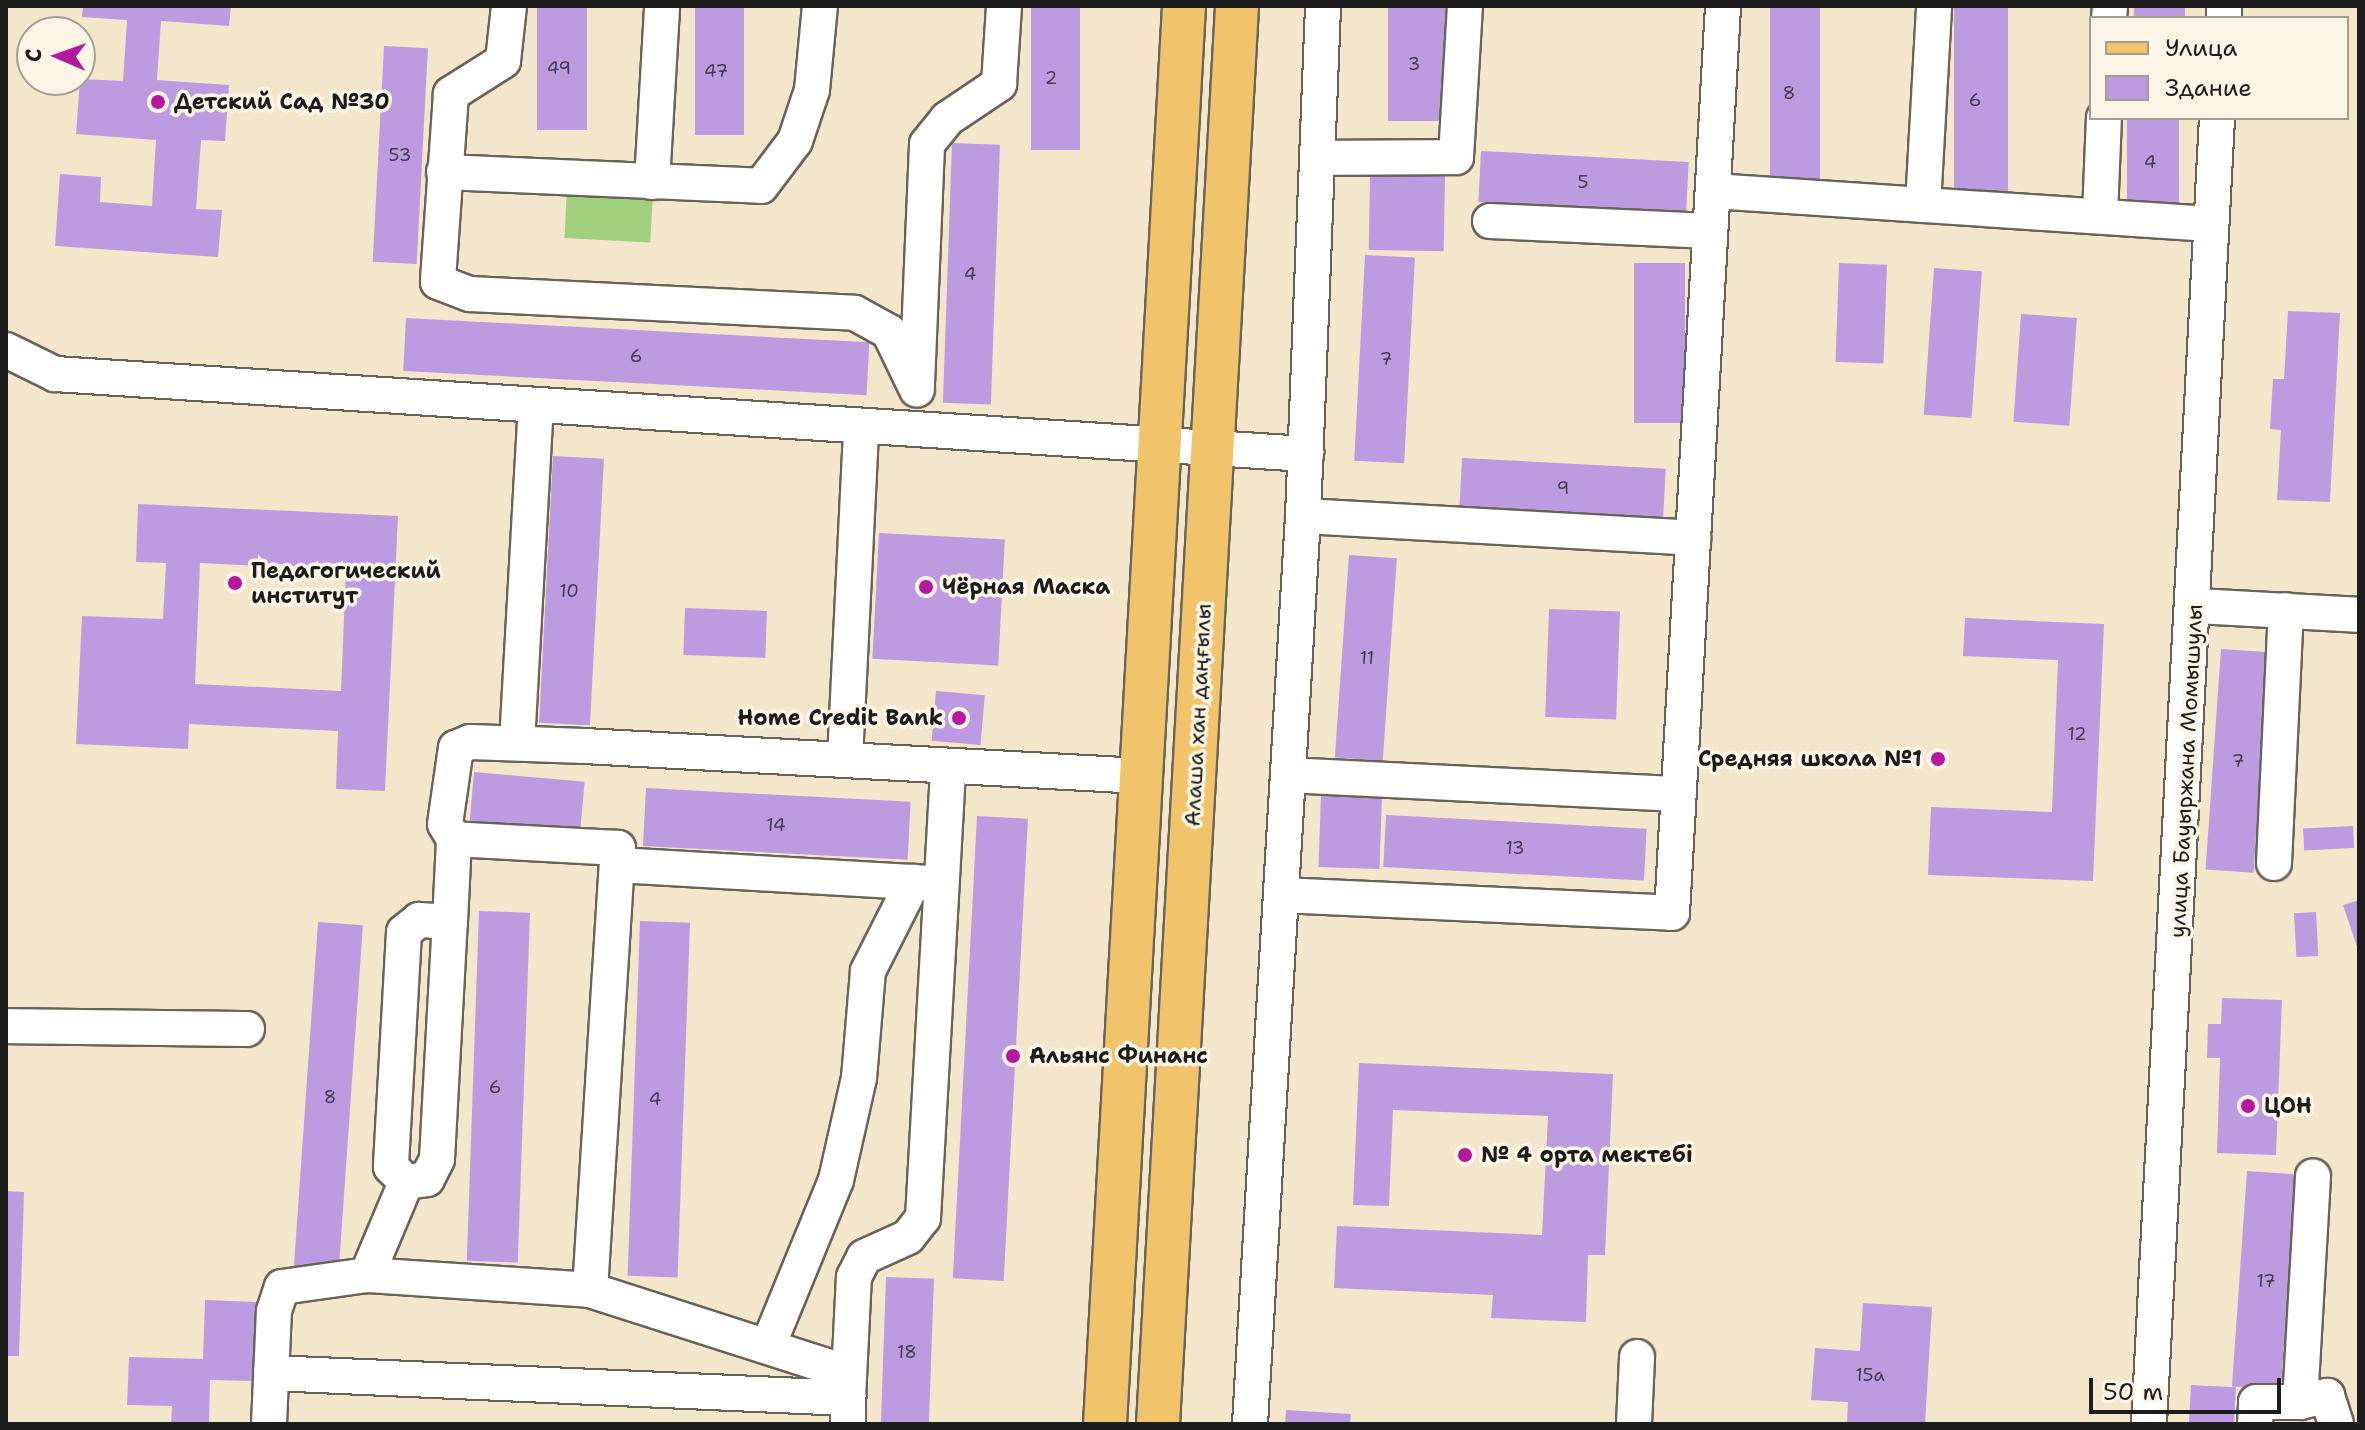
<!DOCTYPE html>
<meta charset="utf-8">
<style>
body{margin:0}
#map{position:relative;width:2365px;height:1430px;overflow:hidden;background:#f4e6cb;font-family:"Shantell Sans",sans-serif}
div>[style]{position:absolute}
.green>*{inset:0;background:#a0cf7d;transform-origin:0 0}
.building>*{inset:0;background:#bd9be0;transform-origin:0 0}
.roads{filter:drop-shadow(2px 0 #686359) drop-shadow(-2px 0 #686359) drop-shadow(0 2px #686359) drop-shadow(0 -2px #686359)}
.minor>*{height:34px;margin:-17px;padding:0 17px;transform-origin:17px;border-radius:17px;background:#fff}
.major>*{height:42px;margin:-21px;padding:0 21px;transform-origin:21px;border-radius:21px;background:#f1c36a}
.dots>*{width:22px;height:22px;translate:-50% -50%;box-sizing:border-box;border:4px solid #fcf5e5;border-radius:50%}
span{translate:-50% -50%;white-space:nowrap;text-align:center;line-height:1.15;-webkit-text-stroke:7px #fcf5e5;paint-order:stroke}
.number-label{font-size:18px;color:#443c4d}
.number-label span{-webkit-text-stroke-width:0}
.poi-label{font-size:22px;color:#1c1c1c;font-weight:700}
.left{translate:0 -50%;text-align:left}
.right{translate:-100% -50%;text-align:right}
.street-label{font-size:22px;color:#1c1c1c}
.frame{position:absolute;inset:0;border:8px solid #1c1c1c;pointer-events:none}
.legend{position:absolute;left:2089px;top:16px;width:260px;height:104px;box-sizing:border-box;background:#fcf5e5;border:2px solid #a29e95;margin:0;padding:10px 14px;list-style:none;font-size:24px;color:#1c1c1c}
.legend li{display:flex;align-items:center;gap:16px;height:40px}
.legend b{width:40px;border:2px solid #a29e95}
.north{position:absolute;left:16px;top:16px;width:80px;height:80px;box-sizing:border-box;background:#fcf5e5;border:2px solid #a29e95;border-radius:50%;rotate:272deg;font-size:22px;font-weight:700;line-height:32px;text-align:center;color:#1c1c1c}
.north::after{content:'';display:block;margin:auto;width:28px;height:36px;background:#b5179e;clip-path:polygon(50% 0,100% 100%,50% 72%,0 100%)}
.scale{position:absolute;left:2089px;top:1378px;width:192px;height:36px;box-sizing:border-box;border:4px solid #1c1c1c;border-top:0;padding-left:10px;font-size:24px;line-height:28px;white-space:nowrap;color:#1c1c1c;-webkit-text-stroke:6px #fcf5e5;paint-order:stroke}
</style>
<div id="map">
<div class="green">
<div style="left:567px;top:189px;width:86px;height:49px;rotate:3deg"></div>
</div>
<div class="building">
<div style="clip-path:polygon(83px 6px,231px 6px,229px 26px,161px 21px,157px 80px,229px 85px,225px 141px,201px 140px,196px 209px,222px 210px,218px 257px,55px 246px,60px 174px,101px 177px,100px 202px,152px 206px,156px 140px,76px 134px,80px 79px,123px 81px,127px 20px,82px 17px)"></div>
<div style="left:537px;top:6px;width:50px;height:124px"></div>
<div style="left:695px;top:6px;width:49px;height:129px"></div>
<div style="left:1031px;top:6px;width:49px;height:144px"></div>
<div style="left:1388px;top:6px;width:57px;height:115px"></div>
<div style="left:1770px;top:6px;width:50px;height:175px"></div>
<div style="left:1954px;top:6px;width:54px;height:187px"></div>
<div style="left:2134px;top:6px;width:51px;height:12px"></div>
<div style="left:384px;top:46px;width:44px;height:216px;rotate:3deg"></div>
<div style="left:2127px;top:118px;width:52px;height:87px"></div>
<div style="left:952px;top:143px;width:48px;height:260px;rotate:2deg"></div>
<div style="left:1481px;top:151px;width:208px;height:51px;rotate:3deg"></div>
<div style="left:1370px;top:174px;width:75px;height:76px;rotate:1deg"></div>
<div style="left:1365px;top:255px;width:50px;height:206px;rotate:3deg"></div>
<div style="left:1634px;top:263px;width:51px;height:160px"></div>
<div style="left:1839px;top:263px;width:48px;height:99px;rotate:2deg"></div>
<div style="left:1934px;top:268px;width:48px;height:147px;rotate:4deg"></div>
<div style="clip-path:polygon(2288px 311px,2340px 313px,2330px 502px,2277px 500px,2281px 430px,2270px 429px,2273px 379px,2284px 379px)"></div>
<div style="left:2021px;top:314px;width:56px;height:108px;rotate:4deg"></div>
<div style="left:406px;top:318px;width:464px;height:53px;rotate:3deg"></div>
<div style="left:553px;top:456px;width:51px;height:267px;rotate:3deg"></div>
<div style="left:1462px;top:458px;width:204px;height:51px;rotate:3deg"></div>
<div style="clip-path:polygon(evenodd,138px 504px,398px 516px,385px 791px,336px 789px,338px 731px,189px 724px,188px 749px,76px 744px,82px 616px,163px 619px,166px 563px,136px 562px,138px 504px,200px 563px,346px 570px,341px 691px,195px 684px,200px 563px)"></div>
<div style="left:879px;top:533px;width:126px;height:126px;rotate:3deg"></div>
<div style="left:1349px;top:555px;width:48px;height:203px;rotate:4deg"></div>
<div style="left:685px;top:608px;width:82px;height:47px;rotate:2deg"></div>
<div style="left:1549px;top:609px;width:71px;height:108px;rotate:2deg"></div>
<div style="clip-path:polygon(1965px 618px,2104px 624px,2093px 881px,1928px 875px,1931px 807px,2052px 812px,2058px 660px,1963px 656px)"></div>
<div style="left:2221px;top:649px;width:48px;height:221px;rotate:4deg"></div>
<div style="left:936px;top:691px;width:49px;height:50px;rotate:5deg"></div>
<div style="left:474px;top:772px;width:111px;height:55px;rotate:5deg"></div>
<div style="left:646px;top:788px;width:265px;height:58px;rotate:3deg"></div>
<div style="left:1321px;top:795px;width:61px;height:72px;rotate:2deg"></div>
<div style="left:1386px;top:815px;width:261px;height:52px;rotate:3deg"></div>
<div style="left:977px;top:816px;width:51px;height:463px;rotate:3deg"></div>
<div style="left:2353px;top:826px;width:22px;height:50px;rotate:87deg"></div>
<div style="clip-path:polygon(2359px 900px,2359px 950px,2358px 950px,2343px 905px)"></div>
<div style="left:479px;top:911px;width:51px;height:350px;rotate:2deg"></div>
<div style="left:2316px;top:912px;width:44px;height:22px;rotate:87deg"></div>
<div style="left:640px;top:921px;width:50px;height:355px;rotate:2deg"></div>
<div style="left:318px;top:922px;width:45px;height:348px;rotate:4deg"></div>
<div style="clip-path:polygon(2222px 998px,2282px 1000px,2276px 1155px,2217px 1153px,2220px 1058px,2207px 1058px,2208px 1024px,2221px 1024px)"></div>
<div style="clip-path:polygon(1359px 1063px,1613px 1074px,1605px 1255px,1588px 1255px,1586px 1322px,1491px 1318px,1493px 1295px,1334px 1288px,1337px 1226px,1542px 1235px,1548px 1116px,1393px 1110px,1389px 1206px,1353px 1205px)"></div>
<div style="left:2247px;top:1171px;width:49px;height:216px;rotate:4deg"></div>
<div style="clip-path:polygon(6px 1191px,24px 1192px,19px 1356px,6px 1356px)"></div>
<div style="left:886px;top:1277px;width:48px;height:147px;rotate:2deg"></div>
<div style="clip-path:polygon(205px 1300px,256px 1302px,254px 1381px,210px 1380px,209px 1424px,171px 1424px,172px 1406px,127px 1405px,129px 1357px,203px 1359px)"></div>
<div style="clip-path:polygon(1863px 1303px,1932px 1307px,1925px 1424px,1847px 1424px,1848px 1402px,1811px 1400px,1815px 1348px,1860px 1351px)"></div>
<div style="left:2191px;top:1385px;width:45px;height:39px;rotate:3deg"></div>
<div style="clip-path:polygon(1286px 1410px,1351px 1414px,1350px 1424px,1285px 1424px)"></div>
</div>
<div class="roads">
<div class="minor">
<div style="left:509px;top:6px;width:55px;rotate:96.2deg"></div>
<div style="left:503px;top:61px;width:62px;rotate:147.6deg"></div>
<div style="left:451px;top:94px;width:188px;rotate:94deg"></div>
<div style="left:438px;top:282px;width:34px;rotate:21deg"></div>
<div style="left:470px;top:294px;width:385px;rotate:2.8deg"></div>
<div style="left:855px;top:313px;width:39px;rotate:29deg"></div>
<div style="left:889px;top:332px;width:64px;rotate:64.2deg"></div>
<div style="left:2109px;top:18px;width:12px;rotate:-85deg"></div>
<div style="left:2224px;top:18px;width:12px;rotate:-90deg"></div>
<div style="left:1320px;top:158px;width:136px;rotate:-0.4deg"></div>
<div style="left:1456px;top:157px;width:151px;rotate:-86.6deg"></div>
<div style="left:444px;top:172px;width:317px;rotate:2.5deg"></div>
<div style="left:761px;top:186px;width:56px;rotate:-52.9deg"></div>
<div style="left:795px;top:141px;width:54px;rotate:-71.6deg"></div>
<div style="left:812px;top:90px;width:84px;rotate:-84.6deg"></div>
<div style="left:652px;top:182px;width:176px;rotate:-86.7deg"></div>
<div style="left:1713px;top:191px;width:498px;rotate:3.8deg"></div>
<div style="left:1923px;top:205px;width:199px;rotate:-86.8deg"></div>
<div style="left:2100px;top:216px;width:98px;rotate:-87.7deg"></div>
<div style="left:1490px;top:221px;width:220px;rotate:2.6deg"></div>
<div style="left:6px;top:350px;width:55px;rotate:26.1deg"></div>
<div style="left:55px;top:374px;width:1254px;rotate:3.66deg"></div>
<div style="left:917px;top:384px;width:240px;rotate:-87.6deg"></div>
<div style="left:927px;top:144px;width:32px;rotate:-51deg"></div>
<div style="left:947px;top:119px;width:63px;rotate:-33.9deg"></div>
<div style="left:999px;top:84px;width:78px;rotate:-86.3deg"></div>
<div style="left:1303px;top:516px;width:391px;rotate:3.2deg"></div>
<div style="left:2195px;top:606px;width:164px;rotate:3.1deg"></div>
<div style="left:517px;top:743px;width:336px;rotate:-86.8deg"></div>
<div style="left:845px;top:759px;width:329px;rotate:-87.2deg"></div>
<div style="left:1288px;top:775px;width:390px;rotate:2.8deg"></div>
<div style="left:2274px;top:863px;width:253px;rotate:-87.3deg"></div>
<div style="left:617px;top:865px;width:317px;rotate:3.3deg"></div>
<div style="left:1281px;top:895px;width:391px;rotate:2.6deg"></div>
<div style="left:1672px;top:913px;width:908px;rotate:-86.78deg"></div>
<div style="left:450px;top:922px;width:31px;rotate:-176deg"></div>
<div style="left:419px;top:920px;width:19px;rotate:141deg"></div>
<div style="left:404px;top:932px;width:235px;rotate:93.2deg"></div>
<div style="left:391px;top:1167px;width:21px;rotate:45deg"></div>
<div style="left:406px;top:1182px;width:21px;rotate:-8deg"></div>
<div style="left:427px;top:1179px;width:22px;rotate:-63deg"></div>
<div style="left:437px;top:1159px;width:237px;rotate:-86.9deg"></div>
<div style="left:450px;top:922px;width:83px;rotate:-87.2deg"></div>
<div style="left:6px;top:1026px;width:241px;rotate:0.7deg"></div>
<div style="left:367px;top:1275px;width:224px;rotate:3.8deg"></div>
<div style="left:590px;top:1290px;width:272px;rotate:17.8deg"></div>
<div style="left:590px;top:1290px;width:443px;rotate:-86.4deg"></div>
<div style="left:618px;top:848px;width:164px;rotate:-176.9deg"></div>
<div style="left:454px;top:839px;width:17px;rotate:-121deg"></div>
<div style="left:445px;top:824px;width:77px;rotate:-81.8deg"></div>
<div style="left:456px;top:748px;width:15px;rotate:-23deg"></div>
<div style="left:470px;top:742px;width:114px;rotate:2deg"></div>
<div style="left:584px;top:746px;width:559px;rotate:3.08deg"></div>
<div style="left:768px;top:1346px;width:179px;rotate:-67.7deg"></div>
<div style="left:836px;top:1180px;width:105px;rotate:-77.3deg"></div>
<div style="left:859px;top:1078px;width:107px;rotate:-85.2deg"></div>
<div style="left:868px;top:971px;width:100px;rotate:-63.2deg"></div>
<div style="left:271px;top:1373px;width:578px;rotate:2.48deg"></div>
<div style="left:848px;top:1398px;width:26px;rotate:90deg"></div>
<div style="left:848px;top:1398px;width:121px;rotate:-87.2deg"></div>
<div style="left:854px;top:1277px;width:22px;rotate:-63deg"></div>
<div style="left:864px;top:1257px;width:48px;rotate:-24.4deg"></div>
<div style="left:908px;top:1237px;width:24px;rotate:-52deg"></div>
<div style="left:923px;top:1218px;width:451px;rotate:-86.8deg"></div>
<div style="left:2300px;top:1402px;width:28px;rotate:-13deg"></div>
<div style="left:2327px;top:1396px;width:29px;rotate:72deg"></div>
<div style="left:269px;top:1424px;width:113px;rotate:-87.5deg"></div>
<div style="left:274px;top:1311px;width:25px;rotate:-72deg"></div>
<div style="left:282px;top:1287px;width:86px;rotate:-8deg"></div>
<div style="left:367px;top:1275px;width:101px;rotate:-67.2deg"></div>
<div style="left:1250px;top:1424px;width:910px;rotate:-86.66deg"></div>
<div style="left:1303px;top:516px;width:510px;rotate:-87.75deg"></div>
<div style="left:1634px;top:1424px;width:67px;rotate:-87.4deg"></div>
<div style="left:2149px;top:1424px;width:1308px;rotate:-87.02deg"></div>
<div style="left:2255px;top:1424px;width:22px;rotate:-87deg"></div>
<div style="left:2256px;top:1402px;width:44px"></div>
<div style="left:2300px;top:1402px;width:226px;rotate:-86.7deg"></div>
</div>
<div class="major">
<div style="left:1105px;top:1424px;width:1420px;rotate:-86.81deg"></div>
<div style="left:1158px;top:1424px;width:1420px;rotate:-86.81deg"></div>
</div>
</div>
<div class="dots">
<div style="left:158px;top:102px;background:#b5179e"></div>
<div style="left:235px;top:583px;background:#b5179e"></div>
<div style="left:926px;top:587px;background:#b5179e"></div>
<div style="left:959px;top:718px;background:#b5179e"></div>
<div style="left:1938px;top:759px;background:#b5179e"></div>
<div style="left:1013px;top:1056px;background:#b5179e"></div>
<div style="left:2248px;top:1106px;background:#b5179e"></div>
<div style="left:1465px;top:1155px;background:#b5179e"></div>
</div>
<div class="number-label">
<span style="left:1414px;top:64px">3</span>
<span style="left:559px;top:68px">49</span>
<span style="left:716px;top:71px">47</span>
<span style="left:1051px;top:78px">2</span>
<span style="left:1789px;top:93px">8</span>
<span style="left:1975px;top:100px">6</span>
<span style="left:400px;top:155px">53</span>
<span style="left:2150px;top:162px">4</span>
<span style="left:1583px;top:182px">5</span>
<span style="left:970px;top:274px">4</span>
<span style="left:636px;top:356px">6</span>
<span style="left:1386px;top:359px">7</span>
<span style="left:1563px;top:488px">9</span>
<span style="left:569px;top:591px">10</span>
<span style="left:1367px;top:658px">11</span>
<span style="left:2077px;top:734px">12</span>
<span style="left:2238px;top:761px">7</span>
<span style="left:776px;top:825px">14</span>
<span style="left:1515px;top:848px">13</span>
<span style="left:495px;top:1087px">6</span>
<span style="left:330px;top:1097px">8</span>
<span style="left:655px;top:1099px">4</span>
<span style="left:2266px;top:1281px">17</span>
<span style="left:907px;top:1352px">18</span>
<span style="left:1870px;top:1375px">15а</span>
</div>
<div class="poi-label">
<span class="left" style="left:174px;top:102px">Детский Сад №30</span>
<span class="left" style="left:251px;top:583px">Педагогический<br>институт</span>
<span class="left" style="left:942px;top:587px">Чёрная Маска</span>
<span class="right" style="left:943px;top:718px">Home Credit Bank</span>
<span class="right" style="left:1922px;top:759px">Средняя школа №1</span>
<span class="left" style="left:1029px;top:1056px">Альянс Финанс</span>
<span class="left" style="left:2264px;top:1106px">ЦОН</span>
<span class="left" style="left:1481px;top:1155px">№ 4 орта мектебі</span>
</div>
<div class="street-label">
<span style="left:1198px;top:715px;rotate:-87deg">Алаша хан даңғылы</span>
<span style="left:2186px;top:771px;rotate:-87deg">улица Бауыржана Момышулы</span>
</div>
<div class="frame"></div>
<ul class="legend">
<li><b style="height:10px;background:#f1c36a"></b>Улица</li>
<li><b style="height:22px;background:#bd9be0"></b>Здание</li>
</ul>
<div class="north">С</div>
<div class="scale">50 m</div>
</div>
